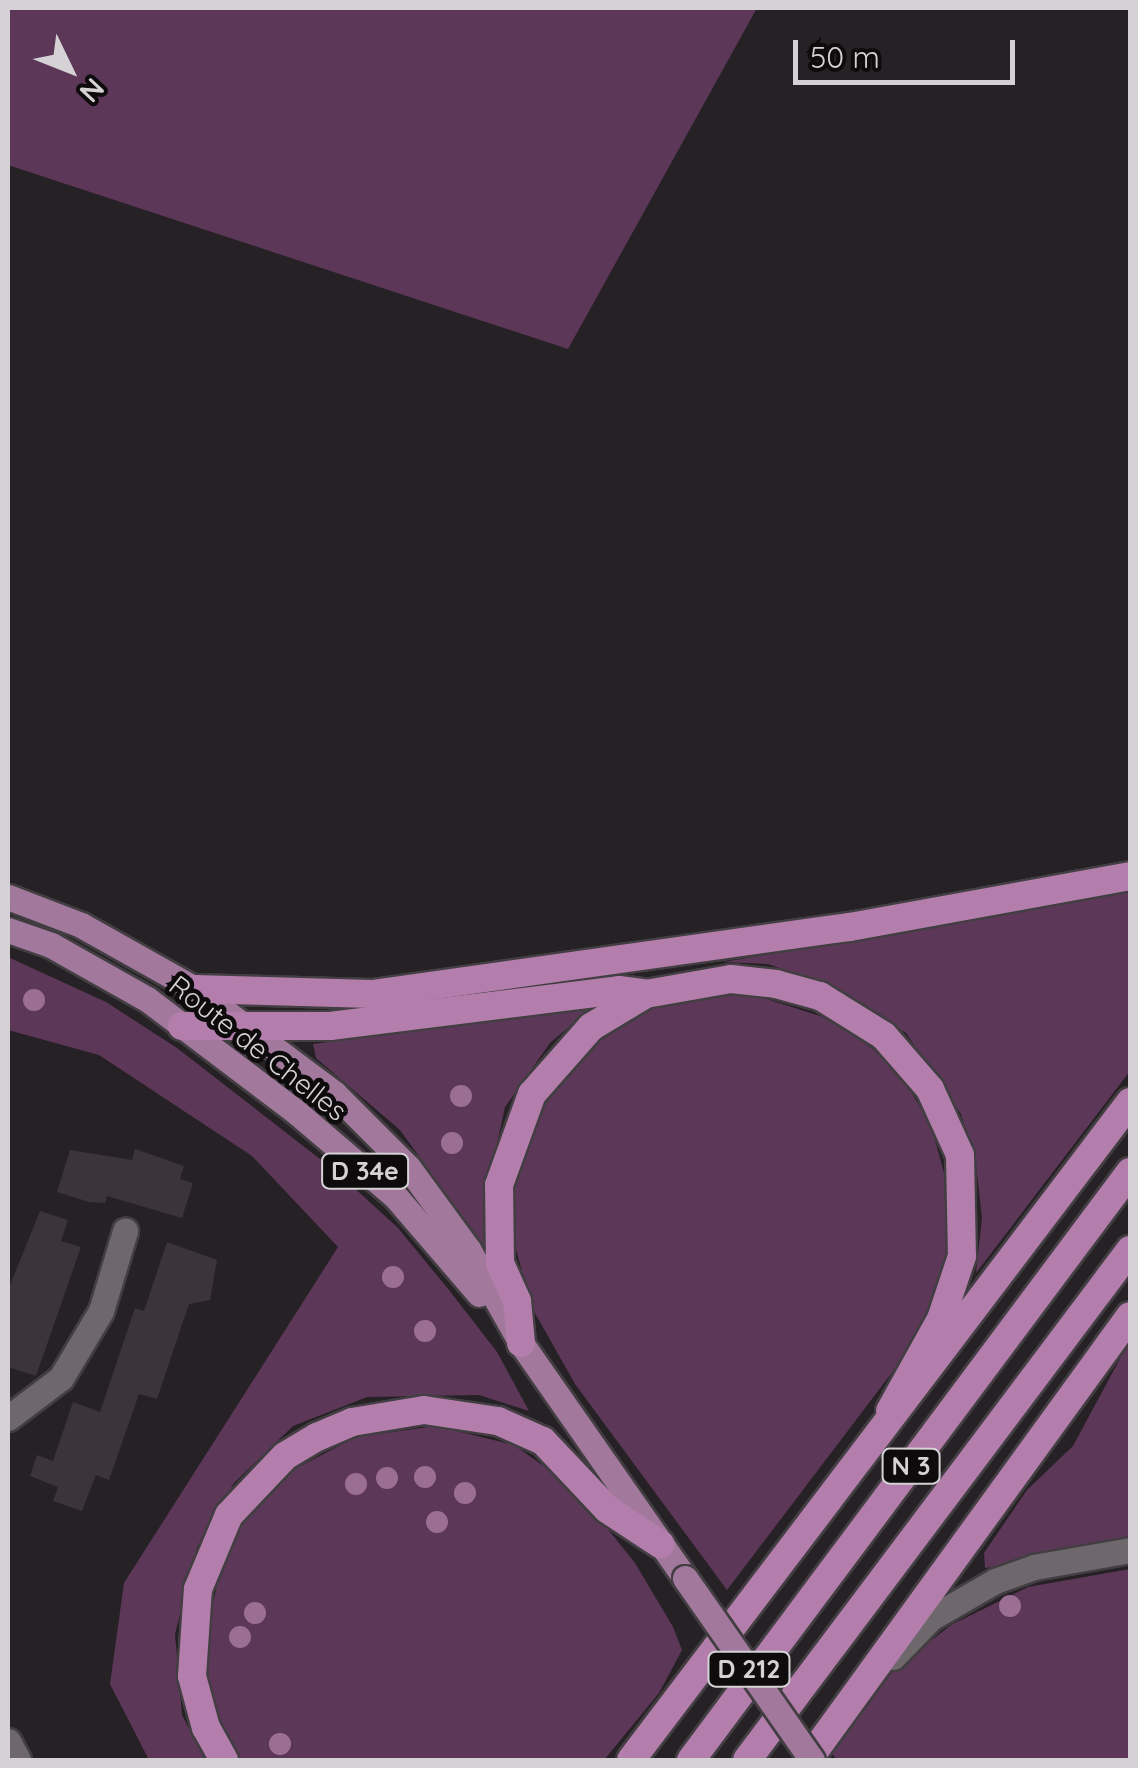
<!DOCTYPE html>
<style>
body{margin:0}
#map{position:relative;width:1138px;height:1768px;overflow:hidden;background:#262125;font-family:Quicksand,sans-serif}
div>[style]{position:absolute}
.green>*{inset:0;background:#5d3758}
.building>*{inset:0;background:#3b353a}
.roads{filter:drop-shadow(2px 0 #423e42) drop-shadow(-2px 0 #423e42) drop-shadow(0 2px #423e42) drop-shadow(0 -2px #423e42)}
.minor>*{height:25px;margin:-12.5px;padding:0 12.5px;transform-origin:12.5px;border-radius:12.5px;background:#6e686d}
.primary>*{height:25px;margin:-12.5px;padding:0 12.5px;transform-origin:12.5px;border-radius:12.5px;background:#a2799c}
.trunk>*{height:28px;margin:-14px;padding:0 14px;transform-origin:14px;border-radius:14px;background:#b47eac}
.bridges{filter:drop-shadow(2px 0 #423e42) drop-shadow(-2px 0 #423e42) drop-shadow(0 2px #423e42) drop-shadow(0 -2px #423e42)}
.primary-bridge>*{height:25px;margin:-12.5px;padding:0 12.5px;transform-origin:12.5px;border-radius:12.5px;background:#a2799c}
.trees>*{width:22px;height:22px;margin:-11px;border-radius:50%;background:#9a6f93}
span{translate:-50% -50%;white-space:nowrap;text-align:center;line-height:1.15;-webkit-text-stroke:9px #0e0b0d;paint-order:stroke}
.shield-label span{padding:2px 8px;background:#0e0b0d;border:2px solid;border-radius:8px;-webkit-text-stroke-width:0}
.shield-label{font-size:25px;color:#d5d2d5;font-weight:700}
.street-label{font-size:28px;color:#d5d2d5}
.frame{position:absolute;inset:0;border:10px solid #d5d2d5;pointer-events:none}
.north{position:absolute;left:20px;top:20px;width:100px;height:100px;-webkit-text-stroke:8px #0e0b0d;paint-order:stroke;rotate:133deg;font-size:28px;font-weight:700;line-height:40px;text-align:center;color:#d5d2d5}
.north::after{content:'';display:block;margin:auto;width:35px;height:45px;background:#d5d2d5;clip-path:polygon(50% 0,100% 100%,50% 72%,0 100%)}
.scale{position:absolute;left:793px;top:40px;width:222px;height:45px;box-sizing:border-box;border:5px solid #d5d2d5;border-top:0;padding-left:12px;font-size:30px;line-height:35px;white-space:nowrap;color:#d5d2d5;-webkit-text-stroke:8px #0e0b0d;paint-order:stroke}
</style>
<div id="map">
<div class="green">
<div style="clip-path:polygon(8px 8px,757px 8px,568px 349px,8px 165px)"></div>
<div style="clip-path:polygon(1130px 887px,1130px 1071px,976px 1273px,982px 1218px,976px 1165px,961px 1114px,906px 1033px,823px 983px,768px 964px,723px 962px,984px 919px)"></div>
<div style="clip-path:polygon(8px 957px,106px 1002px,177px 1048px,338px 1173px,398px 1228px,449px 1290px,497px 1352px,529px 1411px,479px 1395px,367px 1397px,293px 1426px,234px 1483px,197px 1547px,175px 1634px,182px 1715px,205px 1760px,149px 1760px,110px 1684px,124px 1583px,338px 1247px,252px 1156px,99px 1055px,8px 1030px)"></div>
<div style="clip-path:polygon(748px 993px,842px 1023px,899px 1072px,931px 1125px,947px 1184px,952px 1245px,919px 1337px,727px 1590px,575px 1384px,531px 1306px,514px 1241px,515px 1182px,536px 1115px,566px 1070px,597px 1039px,641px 1012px,696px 996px)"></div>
<div style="clip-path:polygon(590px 1009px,550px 1043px,505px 1107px,484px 1204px,489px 1253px,400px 1130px,316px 1058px,313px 1044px)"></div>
<div style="clip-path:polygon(1130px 1340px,1130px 1542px,985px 1568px,984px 1553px,1027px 1490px,1073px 1446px)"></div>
<div style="clip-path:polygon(436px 1426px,514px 1445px,576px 1489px,635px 1563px,673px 1627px,682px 1650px,659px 1693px,604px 1760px,241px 1760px,215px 1720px,203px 1645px,222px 1565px,245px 1515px,293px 1470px,356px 1437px)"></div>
<div style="clip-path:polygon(1130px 1569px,1130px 1760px,837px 1760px,831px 1752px,894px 1670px,951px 1625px,1028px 1587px)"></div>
</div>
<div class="building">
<div style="clip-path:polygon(135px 1149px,184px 1166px,180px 1179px,193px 1183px,182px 1218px,107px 1196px,105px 1203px,89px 1202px,57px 1192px,70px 1150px,132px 1160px)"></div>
<div style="clip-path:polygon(40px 1211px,68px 1220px,61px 1241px,81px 1247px,36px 1376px,8px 1367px,8px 1290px)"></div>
<div style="clip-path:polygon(167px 1242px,217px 1260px,210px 1300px,189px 1304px,157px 1399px,139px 1394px,109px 1480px,96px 1475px,82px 1511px,53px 1501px,58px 1487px,30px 1476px,37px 1455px,53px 1461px,73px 1402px,100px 1412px,135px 1308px,144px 1311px)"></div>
</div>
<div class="roads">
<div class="minor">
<div style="left:8px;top:1418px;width:66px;rotate:-37deg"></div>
<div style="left:61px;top:1378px;width:78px;rotate:-59.2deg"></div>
<div style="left:101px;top:1311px;width:84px;rotate:-73.3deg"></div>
<div style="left:893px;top:1657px;width:54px;rotate:-45.7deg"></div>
<div style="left:931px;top:1618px;width:74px;rotate:-30deg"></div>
<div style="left:995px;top:1581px;width:41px;rotate:-19.7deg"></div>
<div style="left:1034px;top:1567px;width:97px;rotate:-10deg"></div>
<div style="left:8px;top:1741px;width:21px;rotate:62deg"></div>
</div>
<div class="primary">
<div style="left:8px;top:897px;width:78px;rotate:21deg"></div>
<div style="left:81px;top:925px;width:131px;rotate:29.3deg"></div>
<div style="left:195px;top:989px;width:174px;rotate:36.8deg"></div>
<div style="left:334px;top:1093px;width:105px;rotate:45deg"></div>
<div style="left:408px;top:1167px;width:102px;rotate:53.8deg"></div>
<div style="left:468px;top:1249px;width:108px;rotate:60.6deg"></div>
<div style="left:521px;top:1343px;width:287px;rotate:55.1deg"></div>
<div style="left:8px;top:930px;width:46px;rotate:19.2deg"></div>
<div style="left:51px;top:945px;width:110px;rotate:29.4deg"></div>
<div style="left:147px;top:999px;width:186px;rotate:37.1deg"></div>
<div style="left:295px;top:1111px;width:131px;rotate:40.4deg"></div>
<div style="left:395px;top:1196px;width:129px;rotate:49.4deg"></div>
</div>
<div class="trunk">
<div style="left:195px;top:989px;width:177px;rotate:1.6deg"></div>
<div style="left:372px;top:994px;width:483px;rotate:-8deg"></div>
<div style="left:850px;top:927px;width:285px;rotate:-10.3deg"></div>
<div style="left:182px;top:1026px;width:148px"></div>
<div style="left:330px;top:1026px;width:291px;rotate:-7.1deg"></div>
<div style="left:619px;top:990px;width:25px;rotate:7deg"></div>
<div style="left:521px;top:1343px;width:42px;rotate:-95.4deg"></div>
<div style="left:517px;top:1301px;width:42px;rotate:-114.1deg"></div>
<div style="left:500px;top:1263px;width:78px;rotate:-90.7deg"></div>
<div style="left:499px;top:1185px;width:97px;rotate:-70.1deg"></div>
<div style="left:532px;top:1094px;width:89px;rotate:-48.6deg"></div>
<div style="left:591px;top:1027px;width:64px;rotate:-31deg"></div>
<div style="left:646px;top:994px;width:86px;rotate:-10deg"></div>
<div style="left:731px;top:979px;width:45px;rotate:6.3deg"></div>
<div style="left:776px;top:984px;width:46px;rotate:15.3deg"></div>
<div style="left:820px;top:996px;width:75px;rotate:32deg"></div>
<div style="left:884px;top:1036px;width:70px;rotate:49deg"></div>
<div style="left:930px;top:1089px;width:72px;rotate:65.6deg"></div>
<div style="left:960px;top:1155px;width:101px;rotate:88.9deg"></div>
<div style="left:962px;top:1256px;width:66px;rotate:108.4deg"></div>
<div style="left:941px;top:1319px;width:105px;rotate:119deg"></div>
<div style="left:224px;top:1760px;width:37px;rotate:-119deg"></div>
<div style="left:206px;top:1728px;width:54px;rotate:-105.1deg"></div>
<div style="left:192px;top:1676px;width:87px;rotate:-86.1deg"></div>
<div style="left:198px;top:1589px;width:80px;rotate:-67.3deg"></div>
<div style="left:229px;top:1515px;width:81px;rotate:-46.5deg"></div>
<div style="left:285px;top:1456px;width:37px;rotate:-31deg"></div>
<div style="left:317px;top:1437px;width:38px;rotate:-23deg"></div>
<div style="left:352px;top:1422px;width:73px;rotate:-9.5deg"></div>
<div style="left:424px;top:1410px;width:75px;rotate:8.5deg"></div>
<div style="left:498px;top:1421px;width:49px;rotate:24deg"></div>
<div style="left:543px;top:1441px;width:93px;rotate:46.7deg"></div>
<div style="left:607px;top:1509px;width:64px;rotate:33.4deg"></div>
<div style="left:631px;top:1760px;width:826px;rotate:-52.82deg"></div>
<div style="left:691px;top:1760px;width:734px;rotate:-53.26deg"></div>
<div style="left:747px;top:1760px;width:638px;rotate:-53.09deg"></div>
<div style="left:808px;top:1760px;width:548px;rotate:-54.05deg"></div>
</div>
</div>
<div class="bridges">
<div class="primary-bridge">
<div style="left:685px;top:1578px;width:222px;rotate:55.1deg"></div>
</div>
</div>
<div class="trees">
<div style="left:34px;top:1000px"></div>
<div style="left:461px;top:1096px"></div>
<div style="left:452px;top:1143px"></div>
<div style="left:393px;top:1277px"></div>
<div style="left:425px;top:1331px"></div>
<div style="left:425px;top:1477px"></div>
<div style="left:387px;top:1478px"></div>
<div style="left:356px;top:1484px"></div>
<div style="left:465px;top:1493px"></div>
<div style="left:437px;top:1522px"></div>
<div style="left:1010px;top:1606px"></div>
<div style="left:255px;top:1613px"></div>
<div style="left:240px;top:1637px"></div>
<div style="left:280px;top:1744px"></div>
</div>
<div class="shield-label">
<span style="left:365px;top:1171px">D 34e</span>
<span style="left:911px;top:1466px">N 3</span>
<span style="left:749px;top:1669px">D 212</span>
</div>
<div class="street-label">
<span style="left:258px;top:1048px;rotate:38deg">Route de Chelles</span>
</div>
<div class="frame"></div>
<div class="north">N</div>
<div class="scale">50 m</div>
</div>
